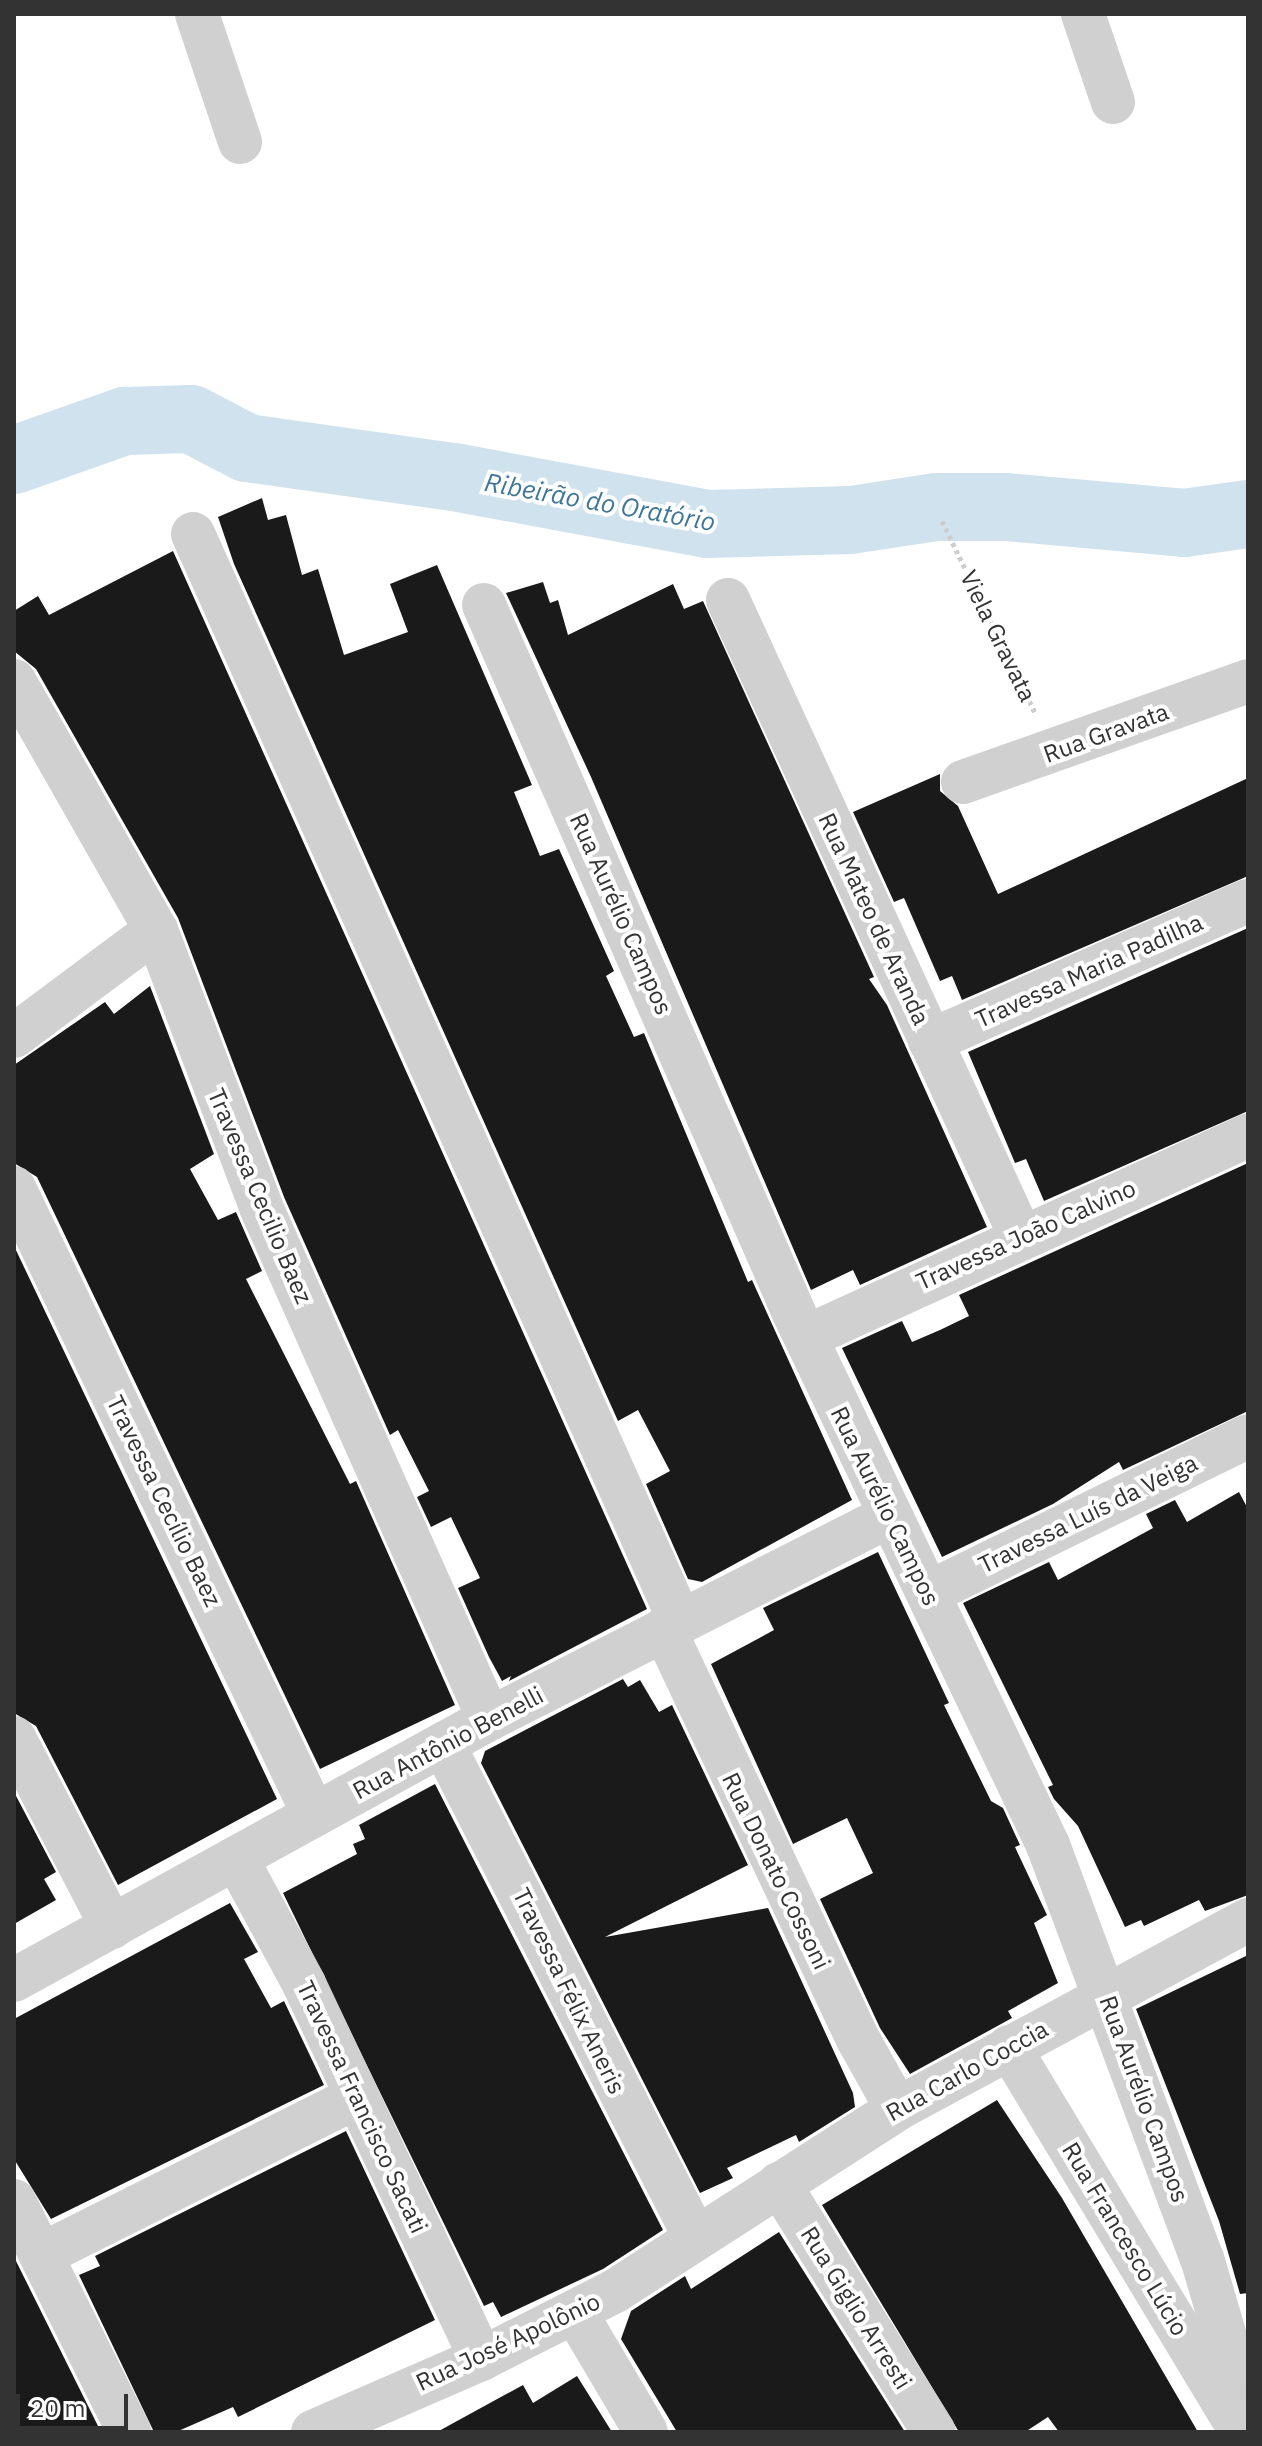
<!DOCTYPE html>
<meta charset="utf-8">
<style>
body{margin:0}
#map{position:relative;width:1262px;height:2446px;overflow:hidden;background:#fff;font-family:"IBM Plex Sans",sans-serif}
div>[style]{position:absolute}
.river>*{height:68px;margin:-34px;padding:0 34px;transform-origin:34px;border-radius:34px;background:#cfe2ee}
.building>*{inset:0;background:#1a1a1a}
.path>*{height:5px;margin-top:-2.5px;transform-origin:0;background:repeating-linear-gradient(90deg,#cdcdcd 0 4px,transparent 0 8px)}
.minor>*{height:44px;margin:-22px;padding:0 22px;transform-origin:22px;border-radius:22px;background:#d0d0d0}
span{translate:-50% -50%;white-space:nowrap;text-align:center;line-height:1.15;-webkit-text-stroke:8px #fff;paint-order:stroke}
.street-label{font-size:24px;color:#333}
.water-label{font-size:26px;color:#3f7597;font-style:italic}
.frame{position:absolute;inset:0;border:16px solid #333;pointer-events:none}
.scale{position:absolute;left:16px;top:2394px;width:112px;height:36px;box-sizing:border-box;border:4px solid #333;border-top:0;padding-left:10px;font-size:24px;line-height:28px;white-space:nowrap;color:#333;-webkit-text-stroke:6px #fff;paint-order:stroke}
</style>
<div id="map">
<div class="river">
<div style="left:14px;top:460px;width:118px;rotate:-19.4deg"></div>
<div style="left:125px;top:421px;width:66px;rotate:-1.7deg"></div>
<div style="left:191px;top:419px;width:63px;rotate:27.4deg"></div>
<div style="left:247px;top:448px;width:209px;rotate:8deg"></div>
<div style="left:454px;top:477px;width:258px;rotate:10.5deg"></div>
<div style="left:708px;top:524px;width:143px;rotate:-1.6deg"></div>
<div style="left:851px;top:520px;width:87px;rotate:-8.6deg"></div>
<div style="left:937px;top:507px;width:69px"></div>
<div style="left:1006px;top:507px;width:179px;rotate:5.1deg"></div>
<div style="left:1184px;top:523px;width:65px;rotate:-8deg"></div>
</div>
<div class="building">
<div style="clip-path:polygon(262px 498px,268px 520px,286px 515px,302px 575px,318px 569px,344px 655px,408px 632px,390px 584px,437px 565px,532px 785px,514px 792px,540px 856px,559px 849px,614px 971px,606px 976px,634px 1037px,644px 1033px,748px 1282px,752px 1280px,852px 1500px,702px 1582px,688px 1579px,646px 1484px,670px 1471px,638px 1410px,618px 1421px,234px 564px,218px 517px)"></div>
<div style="clip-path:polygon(173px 551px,647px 1609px,509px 1681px,511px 1676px,502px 1681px,489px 1657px,458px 1588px,480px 1578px,451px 1517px,431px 1527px,417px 1497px,429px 1491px,398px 1430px,390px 1435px,284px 1197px,178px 918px,36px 669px,14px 651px,14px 611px,38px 596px,49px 615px)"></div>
<div style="clip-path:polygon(543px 582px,550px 603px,558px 600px,568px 635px,673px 584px,684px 609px,703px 601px,874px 977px,869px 979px,887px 1005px,987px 1227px,860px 1285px,853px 1270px,811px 1290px,591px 777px,506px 593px)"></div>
<div style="clip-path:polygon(940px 774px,940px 791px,958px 806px,998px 894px,1248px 778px,1248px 876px,962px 1000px,952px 976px,940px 981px,904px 898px,894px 902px,853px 812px)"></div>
<div style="clip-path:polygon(1248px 928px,1248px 1111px,1044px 1201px,1026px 1159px,1015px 1163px,968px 1052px)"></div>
<div style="clip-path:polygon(150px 986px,214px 1154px,190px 1169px,218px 1220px,236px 1212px,262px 1271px,246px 1279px,350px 1484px,356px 1481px,455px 1705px,320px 1769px,37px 1177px,14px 1163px,14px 1065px,105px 1002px,114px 1014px)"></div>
<div style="clip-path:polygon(1248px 1163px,1248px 1411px,1123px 1470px,1119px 1462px,1053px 1504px,942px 1557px,842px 1348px,902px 1321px,912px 1342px,940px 1330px,969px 1316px,959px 1295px)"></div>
<div style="clip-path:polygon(14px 1246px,277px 1799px,118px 1885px,36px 1726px,14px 1713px)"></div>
<div style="clip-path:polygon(1239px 1492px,1248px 1509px,1248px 1895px,1205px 1911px,1199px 1900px,1144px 1926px,1141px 1920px,1125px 1927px,1078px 1826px,1054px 1799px,1048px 1787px,1053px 1785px,963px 1603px,1049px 1562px,1058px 1580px,1153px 1528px,1146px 1514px,1175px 1500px,1187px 1522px)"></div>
<div style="clip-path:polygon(878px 1552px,949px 1703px,944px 1705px,991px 1801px,1003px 1808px,1020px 1845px,1015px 1847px,1047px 1915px,1034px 1923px,1058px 1983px,1008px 2011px,1012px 2018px,910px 2074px,880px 2028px,820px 1899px,873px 1873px,847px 1818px,793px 1844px,711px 1664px,774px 1630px,763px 1608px)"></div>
<div style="clip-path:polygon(623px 1679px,628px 1687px,640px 1680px,659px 1712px,672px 1705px,748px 1865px,605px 1937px,768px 1908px,853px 2093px,855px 2107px,799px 2142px,796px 2135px,727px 2168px,733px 2178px,700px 2193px,481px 1763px,485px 1751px)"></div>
<div style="clip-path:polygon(435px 1784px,663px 2230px,603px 2269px,501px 2317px,493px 2302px,484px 2306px,283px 1893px,357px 1854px,353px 1844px,365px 1839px,359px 1825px)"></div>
<div style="clip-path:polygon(14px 1792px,56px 1872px,44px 1879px,56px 1900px,14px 1924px)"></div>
<div style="clip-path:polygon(230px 1903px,258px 1952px,244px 1959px,271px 2008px,284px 2001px,324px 2085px,51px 2219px,14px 2159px,14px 2019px)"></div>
<div style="clip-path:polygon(1248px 1955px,1248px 2293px,1240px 2294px,1219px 2221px,1136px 2009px)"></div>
<div style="clip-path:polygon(997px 2100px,1062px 2198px,1198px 2432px,1059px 2432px,1048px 2417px,1025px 2432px,959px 2432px,822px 2205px)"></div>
<div style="clip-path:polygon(346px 2131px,435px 2320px,238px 2417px,233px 2407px,176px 2432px,154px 2432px,79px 2275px,100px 2266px,95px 2256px)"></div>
<div style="clip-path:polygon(779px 2232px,905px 2432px,677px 2432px,621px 2339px,631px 2311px,685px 2276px,691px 2289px)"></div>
<div style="clip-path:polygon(14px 2257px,101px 2432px,14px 2432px)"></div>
<div style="clip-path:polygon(577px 2376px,612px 2432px,437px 2432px,523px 2385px,533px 2403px)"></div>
</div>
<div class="path">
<div style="left:942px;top:521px;width:216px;rotate:64.1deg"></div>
</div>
<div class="minor">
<div style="left:197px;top:14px;width:135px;rotate:71.4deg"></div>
<div style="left:1083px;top:14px;width:93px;rotate:71.2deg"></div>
<div style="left:193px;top:534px;width:1191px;rotate:65.87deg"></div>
<div style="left:728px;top:600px;width:701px;rotate:65.3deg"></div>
<div style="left:484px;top:605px;width:773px;rotate:66.35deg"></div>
<div style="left:794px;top:1313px;width:590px;rotate:64.48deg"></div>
<div style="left:1048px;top:1845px;width:441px;rotate:69.6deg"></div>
<div style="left:1202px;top:2258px;width:103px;rotate:73.7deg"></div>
<div style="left:1231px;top:2357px;width:66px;rotate:85.7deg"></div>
<div style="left:14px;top:681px;width:287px;rotate:60.3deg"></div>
<div style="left:156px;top:930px;width:296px;rotate:69.2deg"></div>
<div style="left:261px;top:1207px;width:560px;rotate:66deg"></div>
<div style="left:963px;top:782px;width:302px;rotate:-19.5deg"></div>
<div style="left:14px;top:1036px;width:177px;rotate:-36.7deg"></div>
<div style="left:930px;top:1041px;width:347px;rotate:-23.8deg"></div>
<div style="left:14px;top:1188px;width:695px;rotate:64.43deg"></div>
<div style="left:806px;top:1337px;width:486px;rotate:-24.5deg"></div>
<div style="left:928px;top:1593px;width:356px;rotate:-26.1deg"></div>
<div style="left:664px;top:1629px;width:454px;rotate:64.7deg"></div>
<div style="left:858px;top:2039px;width:80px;rotate:60.9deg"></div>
<div style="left:14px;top:1738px;width:213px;rotate:62.6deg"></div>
<div style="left:443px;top:1744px;width:554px;rotate:62.93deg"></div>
<div style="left:236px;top:1858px;width:143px;rotate:61.6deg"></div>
<div style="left:304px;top:1984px;width:415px;rotate:64.7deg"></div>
<div style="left:14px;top:1980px;width:542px;rotate:-28.79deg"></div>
<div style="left:489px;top:1719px;width:446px;rotate:-26.9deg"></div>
<div style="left:1009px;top:2047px;width:431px;rotate:58.9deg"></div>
<div style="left:779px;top:2184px;width:292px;rotate:58deg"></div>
<div style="left:14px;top:2201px;width:258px;rotate:63.5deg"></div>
<div style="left:41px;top:2255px;width:353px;rotate:-26.6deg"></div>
<div style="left:575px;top:2312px;width:139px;rotate:59.4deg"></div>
<div style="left:313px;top:2432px;width:183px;rotate:-23.5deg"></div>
<div style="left:481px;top:2359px;width:150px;rotate:-26.9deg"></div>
<div style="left:615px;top:2291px;width:336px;rotate:-32.8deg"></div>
<div style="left:897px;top:2109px;width:399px;rotate:-28.3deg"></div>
</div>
<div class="street-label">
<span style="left:998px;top:636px;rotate:64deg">Viela Gravata</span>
<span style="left:1106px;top:733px;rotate:-20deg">Rua Gravata</span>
<span style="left:621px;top:914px;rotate:66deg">Rua Aurélio Campos</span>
<span style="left:874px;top:919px;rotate:65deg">Rua Mateo de Aranda</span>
<span style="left:1089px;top:971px;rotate:-24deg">Travessa Maria Padilha</span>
<span style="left:260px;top:1196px;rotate:67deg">Travessa Cecilio Baez</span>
<span style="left:1026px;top:1235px;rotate:-24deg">Travessa João Calvino</span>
<span style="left:164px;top:1501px;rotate:64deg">Travessa Cecílio Baez</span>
<span style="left:885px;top:1506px;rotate:64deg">Rua Aurélio Campos</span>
<span style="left:1088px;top:1514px;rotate:-26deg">Travessa Luís da Veiga</span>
<span style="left:448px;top:1743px;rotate:-28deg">Rua Antônio Benelli</span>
<span style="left:776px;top:1871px;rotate:64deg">Rua Donato Cossoni</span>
<span style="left:569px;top:1991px;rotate:64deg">Travessa Félix Aneris</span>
<span style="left:967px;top:2071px;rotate:-29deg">Rua Carlo Coccia</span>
<span style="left:1144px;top:2099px;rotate:70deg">Rua Aurélio Campos</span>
<span style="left:362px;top:2107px;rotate:65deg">Travessa Francisco Sacati</span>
<span style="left:1125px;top:2239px;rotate:59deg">Rua Francesco Lúcio</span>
<span style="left:856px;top:2308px;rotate:58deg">Rua Giglio Arresti</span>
<span style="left:508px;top:2342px;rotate:-25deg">Rua José Apolônio</span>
</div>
<div class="water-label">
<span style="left:600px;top:502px;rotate:10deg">Ribeirão do Oratório</span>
</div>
<div class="frame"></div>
<div class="scale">20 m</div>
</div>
